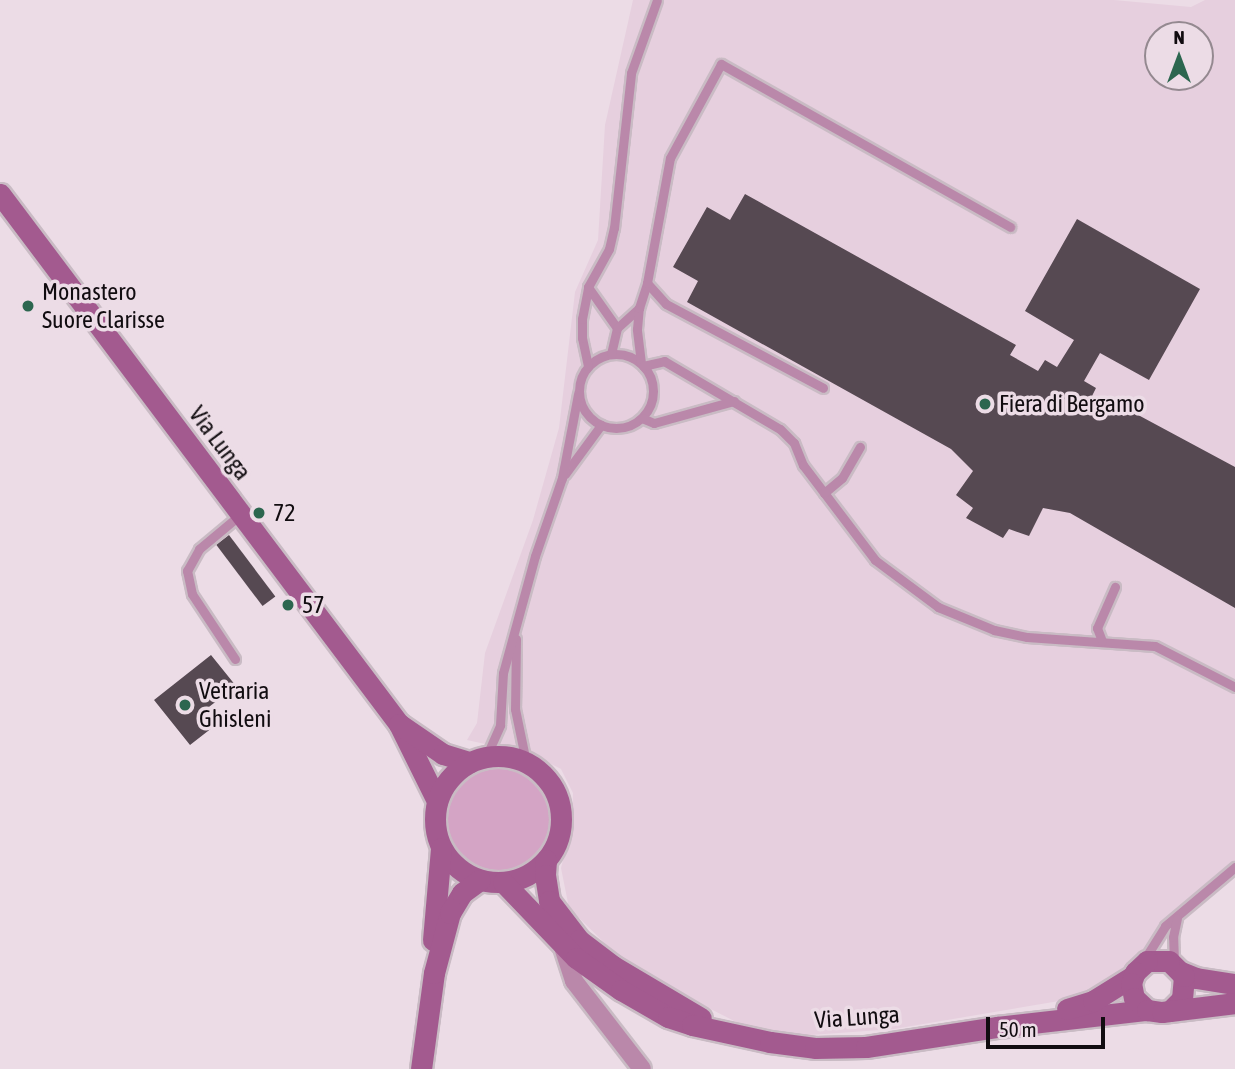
<!DOCTYPE html>
<style>
body{margin:0}
#map{position:relative;width:1235px;height:1069px;overflow:hidden;background:#ecdce6;font-family:"Asap Condensed",sans-serif}
div>[style]{position:absolute}
.built>*{inset:0;background:#e6cfde}
.green>*{inset:0;background:#d4a4c5}
.round{border-radius:50%}
.building>*{inset:0;background:#564952;transform-origin:0 0}
.roads{filter:drop-shadow(2px 0 #c9bbc4) drop-shadow(-2px 0 #c9bbc4) drop-shadow(0 2px #c9bbc4) drop-shadow(0 -2px #c9bbc4)}
.lane>*{height:9px;margin:-4.5px;padding:0 4.5px;transform-origin:4.5px;border-radius:4.5px;background:#ba88aa}
.lane>.ring{margin:-4.5px;padding:0;box-sizing:content-box;background:none;border:9px solid #ba88aa;border-radius:50%}
.street>*{height:18px;margin:-9px;padding:0 9px;transform-origin:9px;border-radius:9px;background:#ba88aa}
.secondary>*{height:21px;margin:-10.5px;padding:0 10.5px;transform-origin:10.5px;border-radius:10.5px;background:#a35a8f}
.secondary>.ring{margin:-10.5px;padding:0;box-sizing:content-box;background:none;border:21px solid #a35a8f;border-radius:50%}
.dots>*{width:19px;height:19px;translate:-50% -50%;box-sizing:border-box;border:4px solid #ecdce6;border-radius:50%}
span{translate:-50% -50%;white-space:nowrap;text-align:center;line-height:1.15;-webkit-text-stroke:7px #ecdce6;paint-order:stroke}
.poi-label{font-size:24px;color:#110c10}
.left{translate:0 -50%;text-align:left}
.street-label{font-size:24px;color:#110c10}
.north{position:absolute;left:1144px;top:21px;width:70px;height:70px;box-sizing:border-box;background:#ecdce6;border:2px solid #948990;border-radius:50%;rotate:0deg;font-size:19px;font-weight:700;line-height:28px;text-align:center;color:#110c10}
.north::after{content:'';display:block;margin:auto;width:24px;height:32px;background:#2c664f;clip-path:polygon(50% 0,100% 100%,50% 72%,0 100%)}
.scale{position:absolute;left:986px;top:1017px;width:119px;height:32px;box-sizing:border-box;border:4px solid #110c10;border-top:0;padding-left:9px;font-size:21px;line-height:24px;white-space:nowrap;color:#110c10;-webkit-text-stroke:5px #ecdce6;paint-order:stroke}
</style>
<div id="map">
<div class="built">
<div style="clip-path:polygon(evenodd,633px 0,1114px 0,1191px 7px,1205px 0,1235px 0,1235px 875px,1089px 996px,894px 1029px,797px 1036px,748px 1028px,630px 968px,569px 908px,561px 868px,572px 825px,573px 793px,561px 769px,531px 754px,467px 740px,477px 723px,485px 653px,533px 520px,559px 428px,575px 292px,598px 240px,605px 125px,633px 0,1158px 35px,1200px 35px,1200px 77px,1158px 77px,1158px 35px)"></div>
</div>
<div class="green">
<div class="round" style="left:446px;top:765px;width:106px;height:106px"></div>
</div>
<div class="building">
<div style="clip-path:polygon(745px 194px,1016px 345px,1010px 355px,1038px 371px,1045px 360px,1057px 367px,1074px 340px,1025px 311px,1077px 219px,1200px 289px,1149px 380px,1100px 353px,1084px 381px,1096px 388px,1090px 400px,1124px 416px,1127px 409px,1235px 467px,1235px 608px,1070px 513px,1043px 508px,1029px 536px,1009px 529px,1003px 538px,966px 518px,973px 508px,956px 495px,973px 471px,951px 449px,687px 302px,698px 281px,673px 267px,707px 207px,730px 220px)"></div>
<div style="left:229px;top:535px;width:77px;height:16px;rotate:53deg"></div>
<div style="clip-path:polygon(211px 655px,236px 686px,205px 710px,217px 724px,190px 745px,154px 700px)"></div>
</div>
<div class="roads">
<div class="lane">
<div style="left:647px;top:283px;width:28px;rotate:48deg"></div>
<div style="left:666px;top:304px;width:178px;rotate:28.1deg"></div>
<div style="left:588px;top:287px;width:50px;rotate:54.7deg"></div>
<div class="ring" style="left:579px;top:354px;width:65px;height:65px"></div>
<div style="left:611px;top:354px;width:27px;rotate:-77deg"></div>
<div style="left:617px;top:328px;width:30px;rotate:-42deg"></div>
<div style="left:641px;top:363px;width:34px;rotate:-97deg"></div>
<div style="left:637px;top:329px;width:21px;rotate:-85deg"></div>
<div style="left:639px;top:308px;width:26px;rotate:-72deg"></div>
<div style="left:647px;top:283px;width:127px;rotate:-79.6deg"></div>
<div style="left:670px;top:158px;width:107px;rotate:-61.5deg"></div>
<div style="left:721px;top:64px;width:332px;rotate:29.4deg"></div>
<div style="left:588px;top:366px;width:29px;rotate:-102deg"></div>
<div style="left:582px;top:338px;width:19px;rotate:-90deg"></div>
<div style="left:582px;top:319px;width:33px;rotate:-79deg"></div>
<div style="left:588px;top:287px;width:43px;rotate:-61.1deg"></div>
<div style="left:609px;top:249px;width:22px;rotate:-77deg"></div>
<div style="left:614px;top:228px;width:156px;rotate:-83.7deg"></div>
<div style="left:631px;top:73px;width:77px;rotate:-70.4deg"></div>
<div style="left:643px;top:366px;width:22px;rotate:-13deg"></div>
<div style="left:664px;top:361px;width:134px;rotate:30.4deg"></div>
<div style="left:780px;top:429px;width:20px;rotate:45deg"></div>
<div style="left:794px;top:443px;width:24px;rotate:68deg"></div>
<div style="left:803px;top:465px;width:119px;rotate:52.8deg"></div>
<div style="left:875px;top:560px;width:79px;rotate:36.7deg"></div>
<div style="left:938px;top:607px;width:61px;rotate:22.3deg"></div>
<div style="left:994px;top:630px;width:34px;rotate:12deg"></div>
<div style="left:1027px;top:637px;width:128px;rotate:4deg"></div>
<div style="left:1155px;top:646px;width:90px;rotate:27.1deg"></div>
<div style="left:642px;top:418px;width:13px;rotate:23deg"></div>
<div style="left:654px;top:423px;width:83px;rotate:-15.4deg"></div>
<div style="left:565px;top:474px;width:61px;rotate:-53.7deg"></div>
<div style="left:824px;top:493px;width:23px;rotate:-40deg"></div>
<div style="left:842px;top:478px;width:36px;rotate:-60deg"></div>
<div style="left:516px;top:639px;width:70px;rotate:90.8deg"></div>
<div style="left:515px;top:709px;width:54px;rotate:78.3deg"></div>
<div style="left:1102px;top:641px;width:14px;rotate:-111deg"></div>
<div style="left:1097px;top:628px;width:45px;rotate:-66.3deg"></div>
<div style="left:235px;top:659px;width:78px;rotate:-123.5deg"></div>
<div style="left:192px;top:594px;width:24px;rotate:-102deg"></div>
<div style="left:187px;top:571px;width:25px;rotate:-61deg"></div>
<div style="left:199px;top:549px;width:55px;rotate:-39.8deg"></div>
<div style="left:486px;top:757px;width:35px;rotate:-66deg"></div>
<div style="left:500px;top:725px;width:52px;rotate:-86.7deg"></div>
<div style="left:503px;top:673px;width:121px;rotate:-74.7deg"></div>
<div style="left:535px;top:556px;width:83px;rotate:-70.9deg"></div>
<div style="left:562px;top:478px;width:86px;rotate:-79.2deg"></div>
<div style="left:1144px;top:960px;width:40px;rotate:-58deg"></div>
<div style="left:1165px;top:926px;width:92px;rotate:-40.1deg"></div>
<div style="left:1174px;top:961px;width:24px;rotate:-92deg"></div>
<div style="left:1173px;top:937px;width:19px;rotate:-78deg"></div>
</div>
<div class="street">
<div style="left:562px;top:944px;width:39px;rotate:72deg"></div>
<div style="left:574px;top:981px;width:111px;rotate:52.3deg"></div>
</div>
<div class="secondary">
<div style="left:0;top:194px;width:663px;rotate:53.03deg"></div>
<div style="left:399px;top:724px;width:86px;rotate:63.7deg"></div>
<div style="left:399px;top:724px;width:53px;rotate:34.3deg"></div>
<div style="left:443px;top:754px;width:28px;rotate:17deg"></div>
<div class="ring" style="left:435px;top:756px;width:105px;height:105px"></div>
<div style="left:546px;top:860px;width:15px;rotate:94deg"></div>
<div style="left:545px;top:875px;width:26px;rotate:81deg"></div>
<div style="left:549px;top:901px;width:49px;rotate:52.4deg"></div>
<div style="left:579px;top:940px;width:43px;rotate:37.4deg"></div>
<div style="left:613px;top:966px;width:102px;rotate:30.6deg"></div>
<div style="left:503px;top:882px;width:105px;rotate:46.2deg"></div>
<div style="left:576px;top:958px;width:55px;rotate:35.4deg"></div>
<div style="left:621px;top:990px;width:54px;rotate:29.9deg"></div>
<div style="left:668px;top:1017px;width:25px;rotate:18deg"></div>
<div style="left:692px;top:1025px;width:80px;rotate:12.3deg"></div>
<div style="left:770px;top:1042px;width:45px;rotate:7.6deg"></div>
<div style="left:815px;top:1048px;width:51px;rotate:-1.1deg"></div>
<div style="left:866px;top:1047px;width:133px;rotate:-8.7deg"></div>
<div style="left:997px;top:1027px;width:151px;rotate:-6.5deg"></div>
<div style="left:433px;top:940px;width:92px;rotate:-85deg"></div>
<div style="left:1181px;top:972px;width:16px;rotate:22deg"></div>
<div style="left:1196px;top:978px;width:39px;rotate:9deg"></div>
<div style="left:1067px;top:1009px;width:27px;rotate:-17deg"></div>
<div style="left:1093px;top:1001px;width:47px;rotate:-32deg"></div>
<div style="left:1170px;top:1011px;width:17px;rotate:-45deg"></div>
<div style="left:1182px;top:999px;width:23px;rotate:-85deg"></div>
<div style="left:1184px;top:976px;width:21px;rotate:-135deg"></div>
<div style="left:1169px;top:961px;width:22px;rotate:180deg"></div>
<div style="left:1147px;top:961px;width:16px;rotate:137deg"></div>
<div style="left:1135px;top:972px;width:12px;rotate:110deg"></div>
<div style="left:1131px;top:983px;width:15px;rotate:79deg"></div>
<div style="left:1134px;top:998px;width:18px;rotate:43deg"></div>
<div style="left:1147px;top:1010px;width:15px;rotate:8deg"></div>
<div style="left:1162px;top:1012px;width:74px;rotate:-7deg"></div>
<div style="left:421px;top:1069px;width:97px;rotate:-82.3deg"></div>
<div style="left:434px;top:973px;width:62px;rotate:-75.1deg"></div>
<div style="left:450px;top:913px;width:23px;rotate:-59deg"></div>
<div style="left:462px;top:893px;width:22px;rotate:-36deg"></div>
</div>
</div>
<div class="dots">
<div style="left:28px;top:306px;background:#2c664f"></div>
<div style="left:985px;top:404px;background:#2c664f"></div>
<div style="left:259px;top:513px;background:#2c664f"></div>
<div style="left:288px;top:605px;background:#2c664f"></div>
<div style="left:185px;top:705px;background:#2c664f"></div>
</div>
<div class="poi-label">
<span class="left" style="left:42px;top:306px">Monastero<br>Suore Clarisse</span>
<span class="left" style="left:999px;top:404px">Fiera di Bergamo</span>
<span class="left" style="left:273px;top:513px">72</span>
<span class="left" style="left:302px;top:605px">57</span>
<span class="left" style="left:199px;top:705px">Vetraria<br>Ghisleni</span>
</div>
<div class="street-label">
<span style="left:220px;top:443px;rotate:53deg">Via Lunga</span>
<span style="left:857px;top:1017px;rotate:-4deg">Via Lunga</span>
</div>
<div class="north">N</div>
<div class="scale">50 m</div>
</div>
